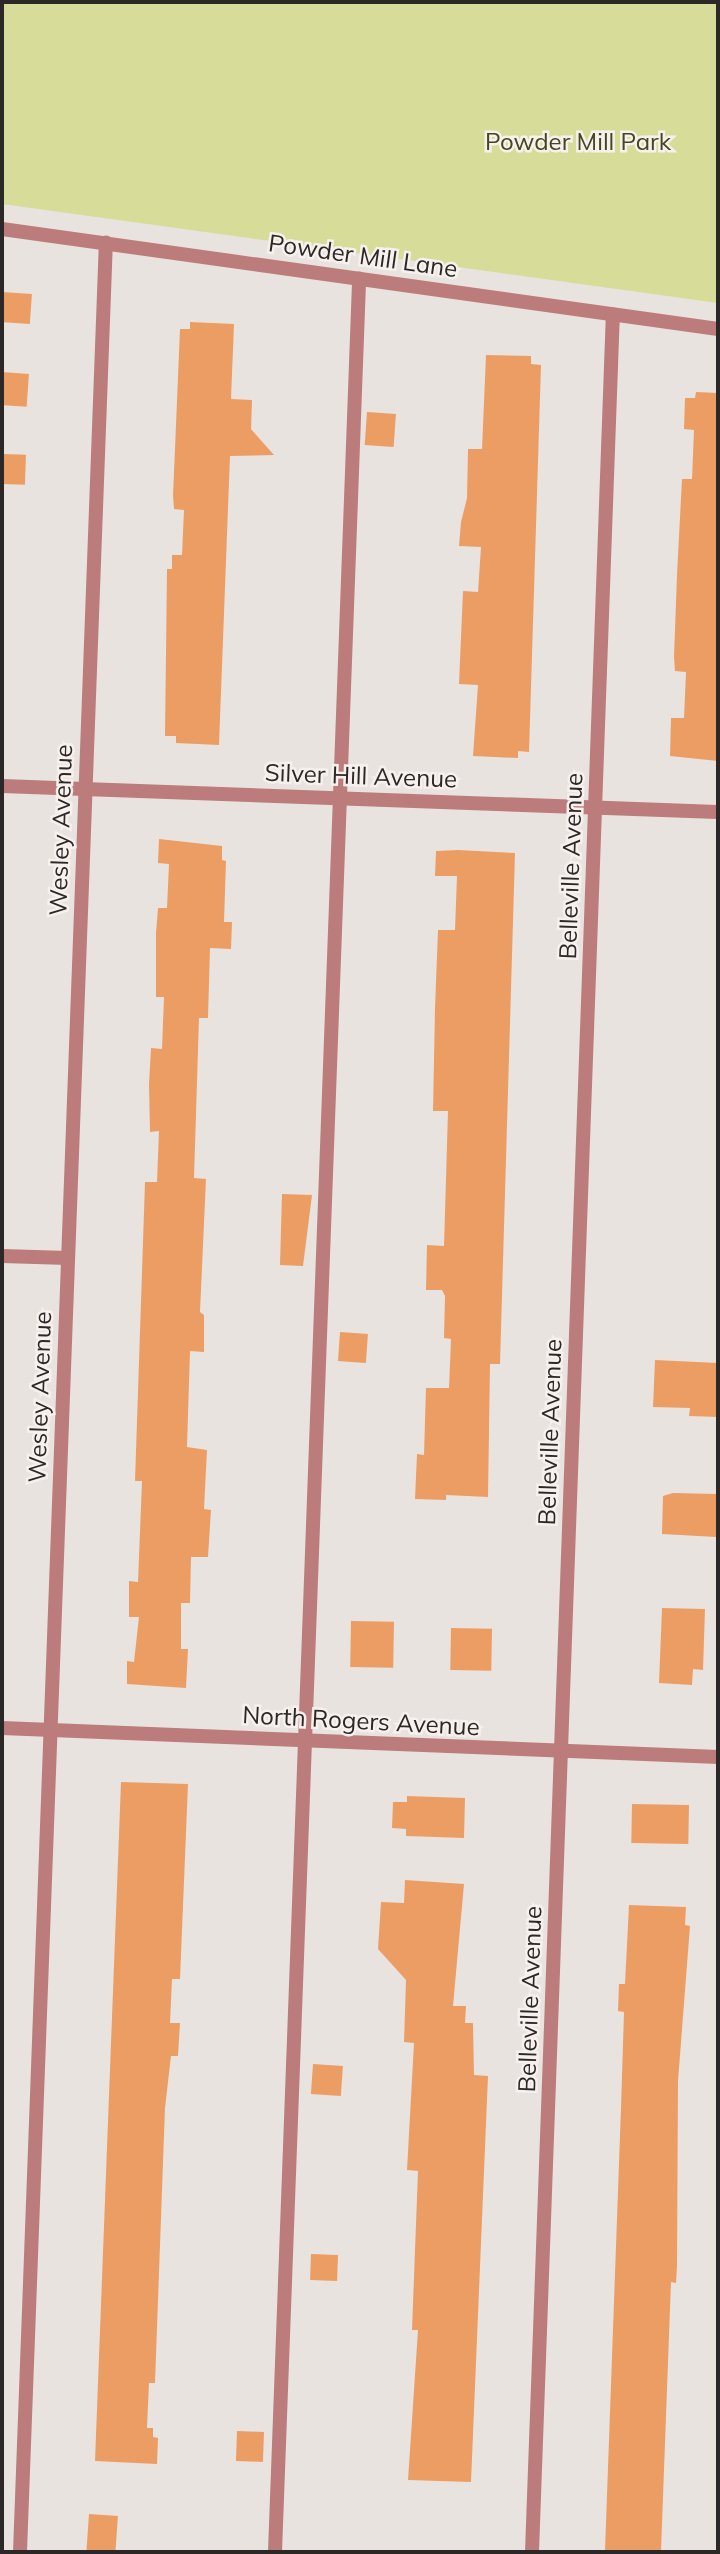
<!DOCTYPE html>
<style>
body{margin:0}
#map{position:relative;width:720px;height:2554px;overflow:hidden;background:#e9e3df;font-family:Mulish,sans-serif}
div>[style]{position:absolute}
.green>*{inset:0;background:#d7dc99}
.building>*{inset:0;background:#ec9d64;transform-origin:0 0}
.service>*{height:14px;margin:-7px;padding:0 7px;transform-origin:7px;border-radius:7px;background:#bc7c7b}
.minor>*{height:14px;margin:-7px;padding:0 7px;transform-origin:7px;border-radius:7px;background:#bc7c7b}
.tertiary>*{height:14px;margin:-7px;padding:0 7px;transform-origin:7px;border-radius:7px;background:#bc7c7b}
span{translate:-50% -50%;white-space:nowrap;text-align:center;line-height:1.15;-webkit-text-stroke:5px #f7f0ec;paint-order:stroke}
.park-label{font-size:24px;color:#44471f}
.street-label{font-size:24px;color:#2b2827}
.frame{position:absolute;inset:0;border:4px solid #2b2827;pointer-events:none}
</style>
<div id="map">
<div class="green">
<div style="clip-path:polygon(2px 2px,718px 2px,718px 303px,2px 204px)"></div>
</div>
<div class="building">
<div style="left:2px;top:292px;width:30px;height:30px;rotate:4deg"></div>
<div style="clip-path:polygon(190px 322px,234px 324px,231px 399px,252px 400px,251px 429px,274px 455px,230px 456px,219px 745px,176px 743px,176px 736px,165px 736px,167px 569px,172px 569px,172px 555px,182px 555px,184px 510px,174px 509px,173px 496px,180px 329px,190px 329px)"></div>
<div style="clip-path:polygon(486px 355px,531px 356px,531px 364px,541px 365px,529px 752px,518px 751px,518px 758px,473px 756px,478px 685px,459px 684px,463px 591px,478px 592px,481px 547px,459px 546px,461px 522px,467px 498px,468px 449px,482px 449px)"></div>
<div style="left:2px;top:372px;width:27px;height:33px;rotate:4deg"></div>
<div style="clip-path:polygon(696px 392px,718px 393px,718px 761px,670px 756px,671px 718px,684px 718px,686px 672px,675px 671px,674px 657px,677px 575px,682px 479px,692px 479px,694px 430px,684px 429px,685px 398px,695px 398px)"></div>
<div style="left:367px;top:412px;width:29px;height:33px;rotate:4deg"></div>
<div style="left:2px;top:454px;width:24px;height:30px;rotate:2deg"></div>
<div style="clip-path:polygon(159px 839px,222px 846px,222px 860px,226px 861px,224px 922px,232px 922px,231px 949px,210px 948px,208px 1018px,199px 1018px,194px 1178px,206px 1179px,200px 1312px,204px 1315px,204px 1352px,190px 1351px,187px 1447px,207px 1450px,204px 1509px,211px 1510px,208px 1557px,191px 1557px,190px 1603px,181px 1603px,181px 1649px,188px 1649px,186px 1688px,127px 1684px,127px 1661px,134px 1662px,139px 1617px,129px 1617px,129px 1581px,138px 1582px,142px 1481px,135px 1481px,145px 1182px,157px 1182px,159px 1131px,150px 1132px,149px 1084px,151px 1048px,162px 1049px,164px 997px,156px 997px,156px 933px,158px 908px,167px 908px,169px 864px,158px 863px)"></div>
<div style="clip-path:polygon(458px 850px,515px 853px,500px 1364px,490px 1364px,488px 1497px,446px 1495px,446px 1500px,415px 1499px,417px 1454px,424px 1455px,426px 1388px,449px 1388px,451px 1339px,444px 1338px,445px 1296px,442px 1290px,426px 1290px,427px 1245px,444px 1246px,448px 1111px,433px 1111px,435px 1008px,438px 930px,455px 930px,457px 876px,435px 876px,436px 851px)"></div>
<div style="clip-path:polygon(282px 1194px,312px 1195px,303px 1266px,280px 1265px)"></div>
<div style="left:340px;top:1332px;width:28px;height:29px;rotate:4deg"></div>
<div style="clip-path:polygon(655px 1360px,718px 1363px,718px 1417px,689px 1416px,690px 1408px,653px 1407px)"></div>
<div style="clip-path:polygon(673px 1493px,717px 1494px,716px 1537px,662px 1534px,663px 1496px)"></div>
<div style="clip-path:polygon(662px 1608px,705px 1609px,703px 1670px,693px 1669px,692px 1685px,659px 1683px)"></div>
<div style="left:351px;top:1621px;width:43px;height:46px;rotate:1deg"></div>
<div style="left:451px;top:1628px;width:41px;height:42px;rotate:1deg"></div>
<div style="clip-path:polygon(121px 1782px,188px 1784px,180px 1979px,172px 1979px,170px 2023px,180px 2023px,178px 2056px,171px 2056px,165px 2108px,155px 2383px,149px 2383px,147px 2428px,153px 2428px,153px 2437px,158px 2438px,157px 2464px,95px 2461px)"></div>
<div style="clip-path:polygon(407px 1796px,465px 1798px,464px 1838px,406px 1836px,406px 1829px,392px 1828px,393px 1802px,407px 1802px)"></div>
<div style="left:632px;top:1804px;width:57px;height:39px;rotate:1deg"></div>
<div style="clip-path:polygon(405px 1880px,464px 1884px,453px 2006px,466px 2006px,465px 2023px,473px 2023px,474px 2075px,488px 2076px,471px 2482px,408px 2480px,418px 2330px,412px 2330px,418px 2171px,407px 2170px,414px 2043px,404px 2042px,406px 1980px,378px 1949px,381px 1902px,404px 1903px)"></div>
<div style="clip-path:polygon(629px 1905px,686px 1907px,685px 1925px,690px 1926px,678px 2081px,677px 2266px,676px 2283px,671px 2282px,661px 2551px,605px 2550px,621px 2108px,624px 2012px,618px 2011px,619px 1984px,625px 1984px)"></div>
<div style="left:313px;top:2064px;width:30px;height:30px;rotate:4deg"></div>
<div style="left:311px;top:2254px;width:27px;height:26px;rotate:2deg"></div>
<div style="left:237px;top:2431px;width:27px;height:30px;rotate:2deg"></div>
<div style="left:89px;top:2514px;width:29px;height:38px;rotate:4deg"></div>
</div>
<div class="service">
<div style="left:275px;top:2552px;width:2275px;rotate:-87.88deg"></div>
</div>
<div class="minor">
<div style="left:2px;top:229px;width:723px;rotate:7.95deg"></div>
<div style="left:2px;top:786px;width:716px;rotate:2.08deg"></div>
<div style="left:2px;top:1256px;width:66px;rotate:1.7deg"></div>
<div style="left:20px;top:2552px;width:2311px;rotate:-87.87deg"></div>
<div style="left:532px;top:2552px;width:2239px;rotate:-87.93deg"></div>
</div>
<div class="tertiary">
<div style="left:2px;top:1728px;width:717px;rotate:2.32deg"></div>
</div>
<div class="park-label">
<span style="left:578px;top:142px">Powder Mill Park</span>
</div>
<div class="street-label">
<span style="left:363px;top:256px;rotate:8deg">Powder Mill Lane</span>
<span style="left:361px;top:776px;rotate:2deg">Silver Hill Avenue</span>
<span style="left:61px;top:830px;rotate:-88deg">Wesley Avenue</span>
<span style="left:571px;top:866px;rotate:-88deg">Belleville Avenue</span>
<span style="left:40px;top:1397px;rotate:-88deg">Wesley Avenue</span>
<span style="left:550px;top:1432px;rotate:-88deg">Belleville Avenue</span>
<span style="left:361px;top:1721px;rotate:3deg">North Rogers Avenue</span>
<span style="left:530px;top:1999px;rotate:-88deg">Belleville Avenue</span>
</div>
<div class="frame"></div>
</div>
